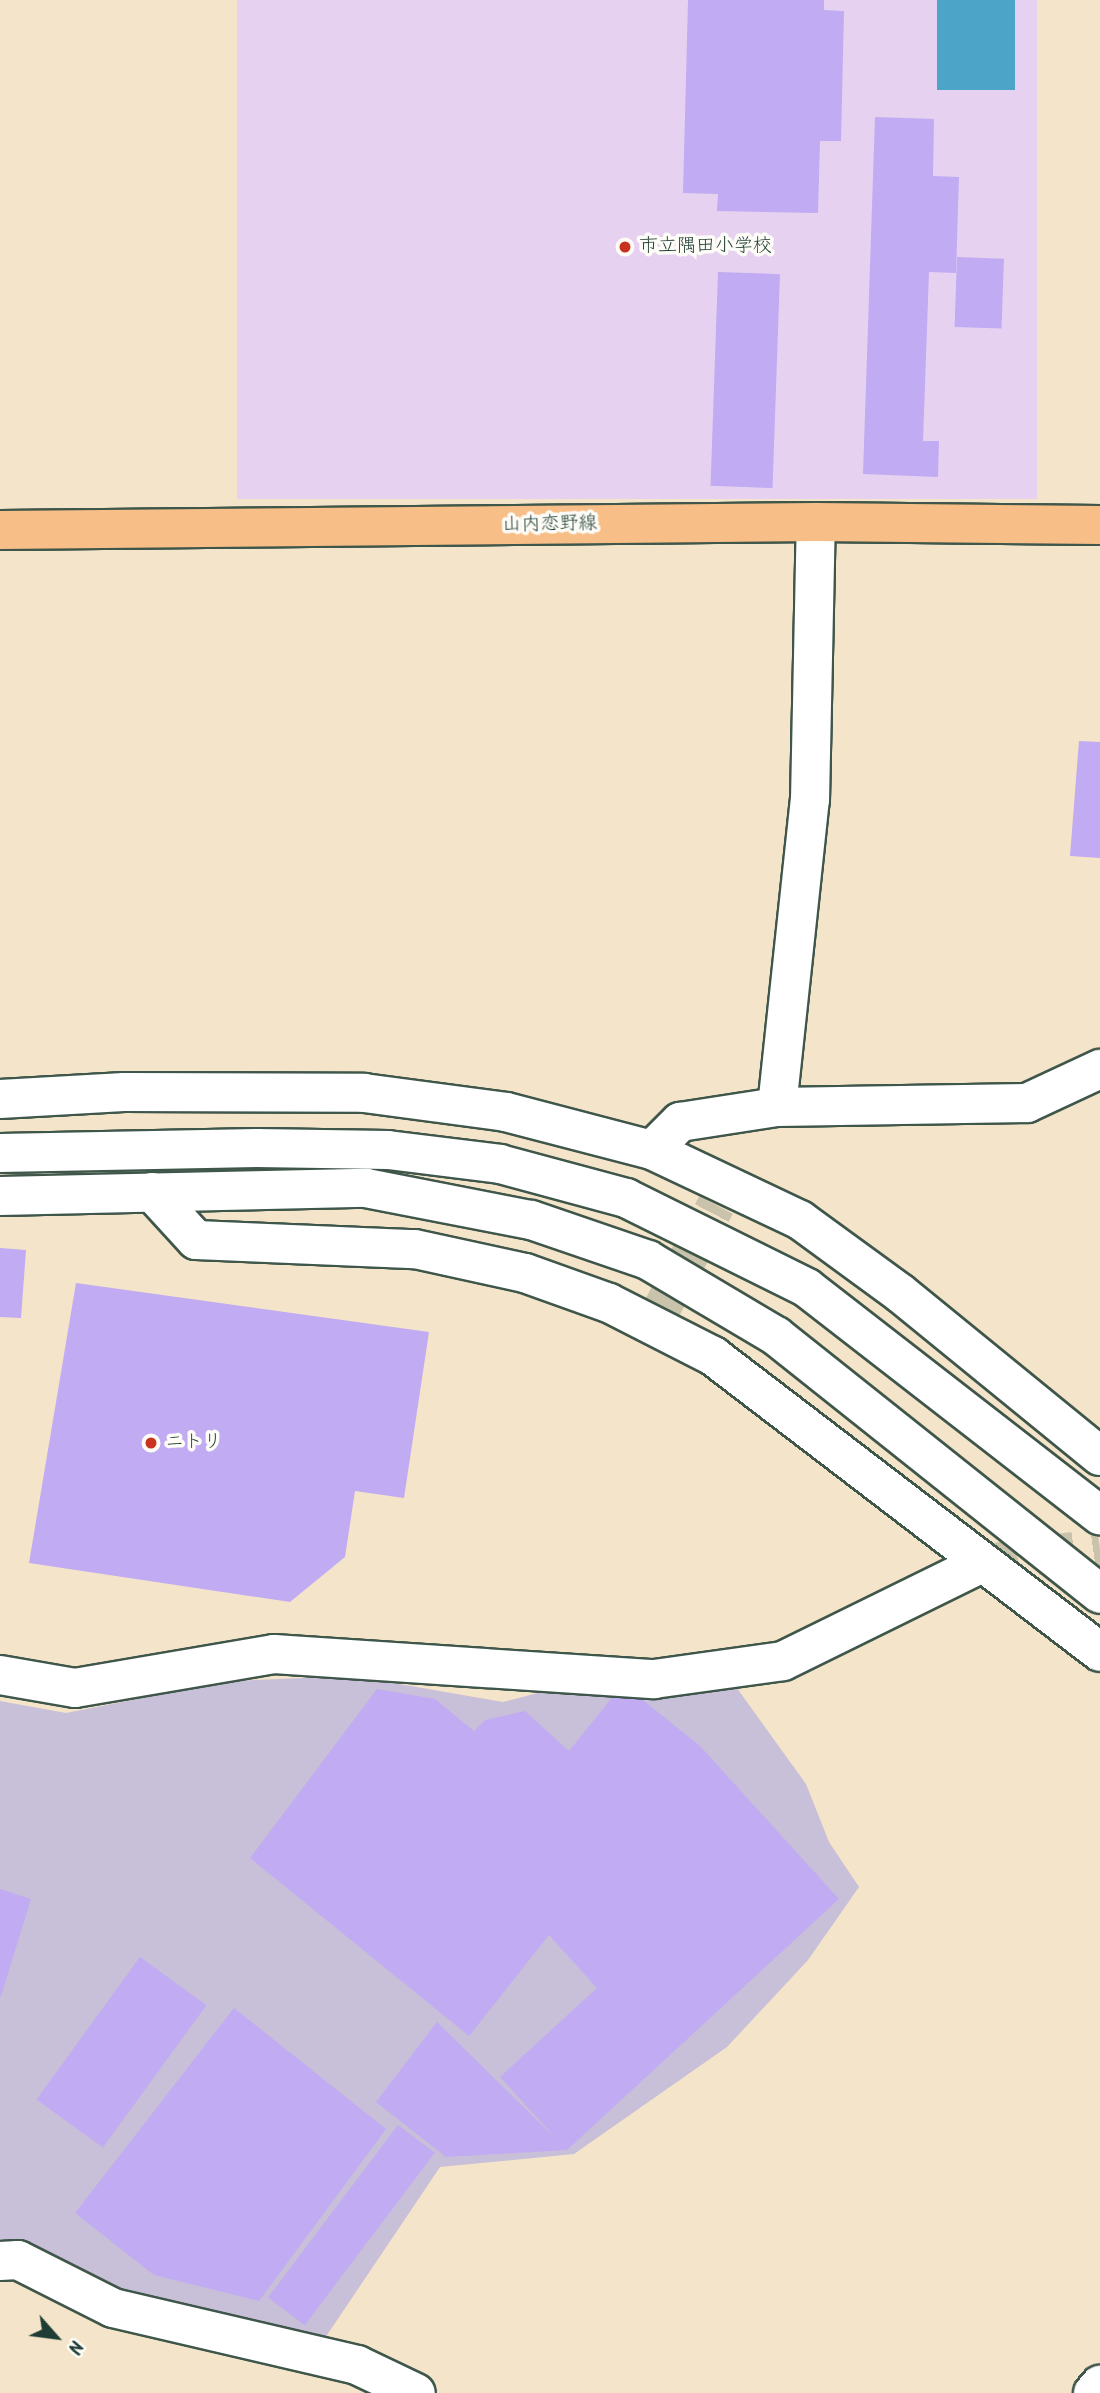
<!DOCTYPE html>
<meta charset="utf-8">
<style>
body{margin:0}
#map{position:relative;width:1100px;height:2393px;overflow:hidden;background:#f4e4ca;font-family:Kalam,"Klee One",sans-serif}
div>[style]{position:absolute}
.built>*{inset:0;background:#e6d2f0;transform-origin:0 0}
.industrial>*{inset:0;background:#c8bfd8}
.water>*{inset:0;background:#4ca5c9;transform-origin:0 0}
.building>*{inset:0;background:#c1abf2;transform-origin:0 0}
.minor-tunnel>*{height:38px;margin-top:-19px;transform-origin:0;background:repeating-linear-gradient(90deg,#c9c3ac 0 38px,transparent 0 57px)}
.roads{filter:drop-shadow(2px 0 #3f564a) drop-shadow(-2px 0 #3f564a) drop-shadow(0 2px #3f564a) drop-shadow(0 -2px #3f564a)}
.minor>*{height:38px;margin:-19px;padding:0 19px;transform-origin:19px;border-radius:19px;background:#fff}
.major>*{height:38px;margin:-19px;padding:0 19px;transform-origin:19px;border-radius:19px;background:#f7be87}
.dots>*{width:19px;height:19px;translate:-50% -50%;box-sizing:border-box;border:4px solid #fdfcf7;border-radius:50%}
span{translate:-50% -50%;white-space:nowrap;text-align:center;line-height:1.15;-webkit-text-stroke:7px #fdfcf7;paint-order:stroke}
.poi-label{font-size:19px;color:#1f3d34}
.left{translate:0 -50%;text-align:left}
.street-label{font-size:19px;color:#1f3d34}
.north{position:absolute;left:21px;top:2302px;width:70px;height:70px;-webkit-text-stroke:5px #fdfcf7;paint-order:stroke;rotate:118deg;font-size:19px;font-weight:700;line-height:28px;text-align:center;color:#1f3d34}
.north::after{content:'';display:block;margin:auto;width:24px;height:32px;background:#1f3d34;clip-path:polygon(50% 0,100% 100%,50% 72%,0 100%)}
</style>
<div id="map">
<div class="built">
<div style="left:237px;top:0;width:800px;height:499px"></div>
</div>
<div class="industrial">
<div style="clip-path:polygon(611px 1674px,734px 1684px,806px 1784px,829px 1842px,859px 1887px,808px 1960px,727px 2047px,574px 2154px,440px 2167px,321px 2344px,153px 2306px,0 2249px,0 1701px,66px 1713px,229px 1681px,353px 1676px,503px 1702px)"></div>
</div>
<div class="water">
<div style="left:937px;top:0;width:78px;height:90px"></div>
</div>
<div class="building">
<div style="clip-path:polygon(688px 0,824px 0,824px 10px,844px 11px,841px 141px,820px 141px,818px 213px,717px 211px,718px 194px,683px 193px)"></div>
<div style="clip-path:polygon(875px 117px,934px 119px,933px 176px,959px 177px,956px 273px,929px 272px,923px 441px,939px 441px,938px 477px,863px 474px)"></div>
<div style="left:957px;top:257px;width:47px;height:70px;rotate:2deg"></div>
<div style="left:718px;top:272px;width:62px;height:214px;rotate:2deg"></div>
<div style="clip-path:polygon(1079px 741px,1100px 742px,1100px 858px,1070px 856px)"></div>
<div style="clip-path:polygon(0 1248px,26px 1250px,21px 1318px,0 1317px)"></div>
<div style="clip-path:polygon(76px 1283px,429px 1332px,404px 1498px,355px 1491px,345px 1557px,290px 1602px,29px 1563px)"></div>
<div style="clip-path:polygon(623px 1684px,700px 1746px,839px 1899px,567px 2150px,446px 2157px,376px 2102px,437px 2022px,557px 2140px,500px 2077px,597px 1988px,549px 1935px,469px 2036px,250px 1858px,377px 1689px,435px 1699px,474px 1731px,485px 1720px,525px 1711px,569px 1751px)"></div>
<div style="clip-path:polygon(0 1889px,31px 1899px,1px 1996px,0 1996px)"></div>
<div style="left:140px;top:1957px;width:82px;height:176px;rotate:36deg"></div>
<div style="clip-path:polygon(234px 2008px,386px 2129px,259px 2301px,154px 2275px,75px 2213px)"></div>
<div style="left:398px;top:2125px;width:46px;height:216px;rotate:37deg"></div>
</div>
<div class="minor-tunnel">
<div style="left:659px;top:1314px;width:123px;rotate:-62.4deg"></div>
<div style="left:980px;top:1564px;width:121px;rotate:-8.1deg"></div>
</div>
<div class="roads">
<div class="minor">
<div style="left:0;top:1099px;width:124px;rotate:-3.2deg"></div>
<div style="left:124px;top:1092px;width:240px;rotate:0.2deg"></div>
<div style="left:364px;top:1093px;width:143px;rotate:7.6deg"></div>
<div style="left:506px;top:1112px;width:151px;rotate:14.6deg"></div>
<div style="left:652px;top:1150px;width:164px;rotate:25.3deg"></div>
<div style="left:800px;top:1220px;width:124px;rotate:36.1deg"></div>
<div style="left:900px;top:1293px;width:258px;rotate:39.2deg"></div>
<div style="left:777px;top:1107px;width:309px;rotate:-83.9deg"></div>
<div style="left:810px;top:800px;width:278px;rotate:-88.8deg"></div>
<div style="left:652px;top:1150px;width:40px;rotate:-45deg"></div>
<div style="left:680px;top:1122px;width:98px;rotate:-8.8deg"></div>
<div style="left:777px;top:1107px;width:250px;rotate:-0.9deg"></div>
<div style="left:1027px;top:1103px;width:81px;rotate:-25deg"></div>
<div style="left:0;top:1153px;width:257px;rotate:-1.1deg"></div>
<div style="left:257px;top:1148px;width:131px;rotate:0.9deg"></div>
<div style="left:388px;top:1150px;width:113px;rotate:7.1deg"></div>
<div style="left:500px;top:1164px;width:131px;rotate:15.1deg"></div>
<div style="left:626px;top:1198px;width:202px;rotate:26.4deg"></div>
<div style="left:807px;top:1288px;width:371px;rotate:37.8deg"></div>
<div style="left:152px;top:1192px;width:65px;rotate:47.5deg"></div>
<div style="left:196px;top:1240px;width:219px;rotate:2.4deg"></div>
<div style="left:415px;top:1249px;width:113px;rotate:12.3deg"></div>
<div style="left:525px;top:1273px;width:89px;rotate:19.7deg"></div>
<div style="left:609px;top:1303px;width:117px;rotate:27deg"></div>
<div style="left:713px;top:1356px;width:487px;rotate:37.4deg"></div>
<div style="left:0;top:1196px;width:366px;rotate:-1.3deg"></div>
<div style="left:366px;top:1188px;width:168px;rotate:11deg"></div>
<div style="left:531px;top:1220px;width:124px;rotate:18.9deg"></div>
<div style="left:648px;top:1260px;width:149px;rotate:30.7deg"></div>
<div style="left:776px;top:1336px;width:414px;rotate:38.5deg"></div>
<div style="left:0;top:1675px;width:76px;rotate:9.8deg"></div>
<div style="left:75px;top:1688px;width:202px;rotate:-9.7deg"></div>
<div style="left:274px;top:1654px;width:381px;rotate:3.8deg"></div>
<div style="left:654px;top:1679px;width:130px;rotate:-7.9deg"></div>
<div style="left:783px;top:1661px;width:220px;rotate:-26.2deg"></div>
<div style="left:0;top:2261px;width:18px;rotate:-3deg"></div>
<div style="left:18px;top:2260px;width:106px;rotate:26.8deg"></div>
<div style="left:113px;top:2308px;width:251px;rotate:13.1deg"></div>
<div style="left:357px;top:2365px;width:65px;rotate:25.4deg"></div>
<div style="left:1093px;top:2393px;width:11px;rotate:-49deg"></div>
</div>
<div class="major">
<div style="left:0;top:530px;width:816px;rotate:-0.56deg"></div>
<div style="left:816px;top:522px;width:284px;rotate:0.6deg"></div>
</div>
</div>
<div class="dots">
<div style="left:625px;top:247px;background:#c8321e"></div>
<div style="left:151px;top:1443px;background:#c8321e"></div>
</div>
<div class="poi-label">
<span class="left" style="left:639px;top:247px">市立隅田小学校</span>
<span class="left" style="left:165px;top:1443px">ニトリ</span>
</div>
<div class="street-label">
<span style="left:550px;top:525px;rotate:-1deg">山内恋野線</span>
</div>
<div class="north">N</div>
</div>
